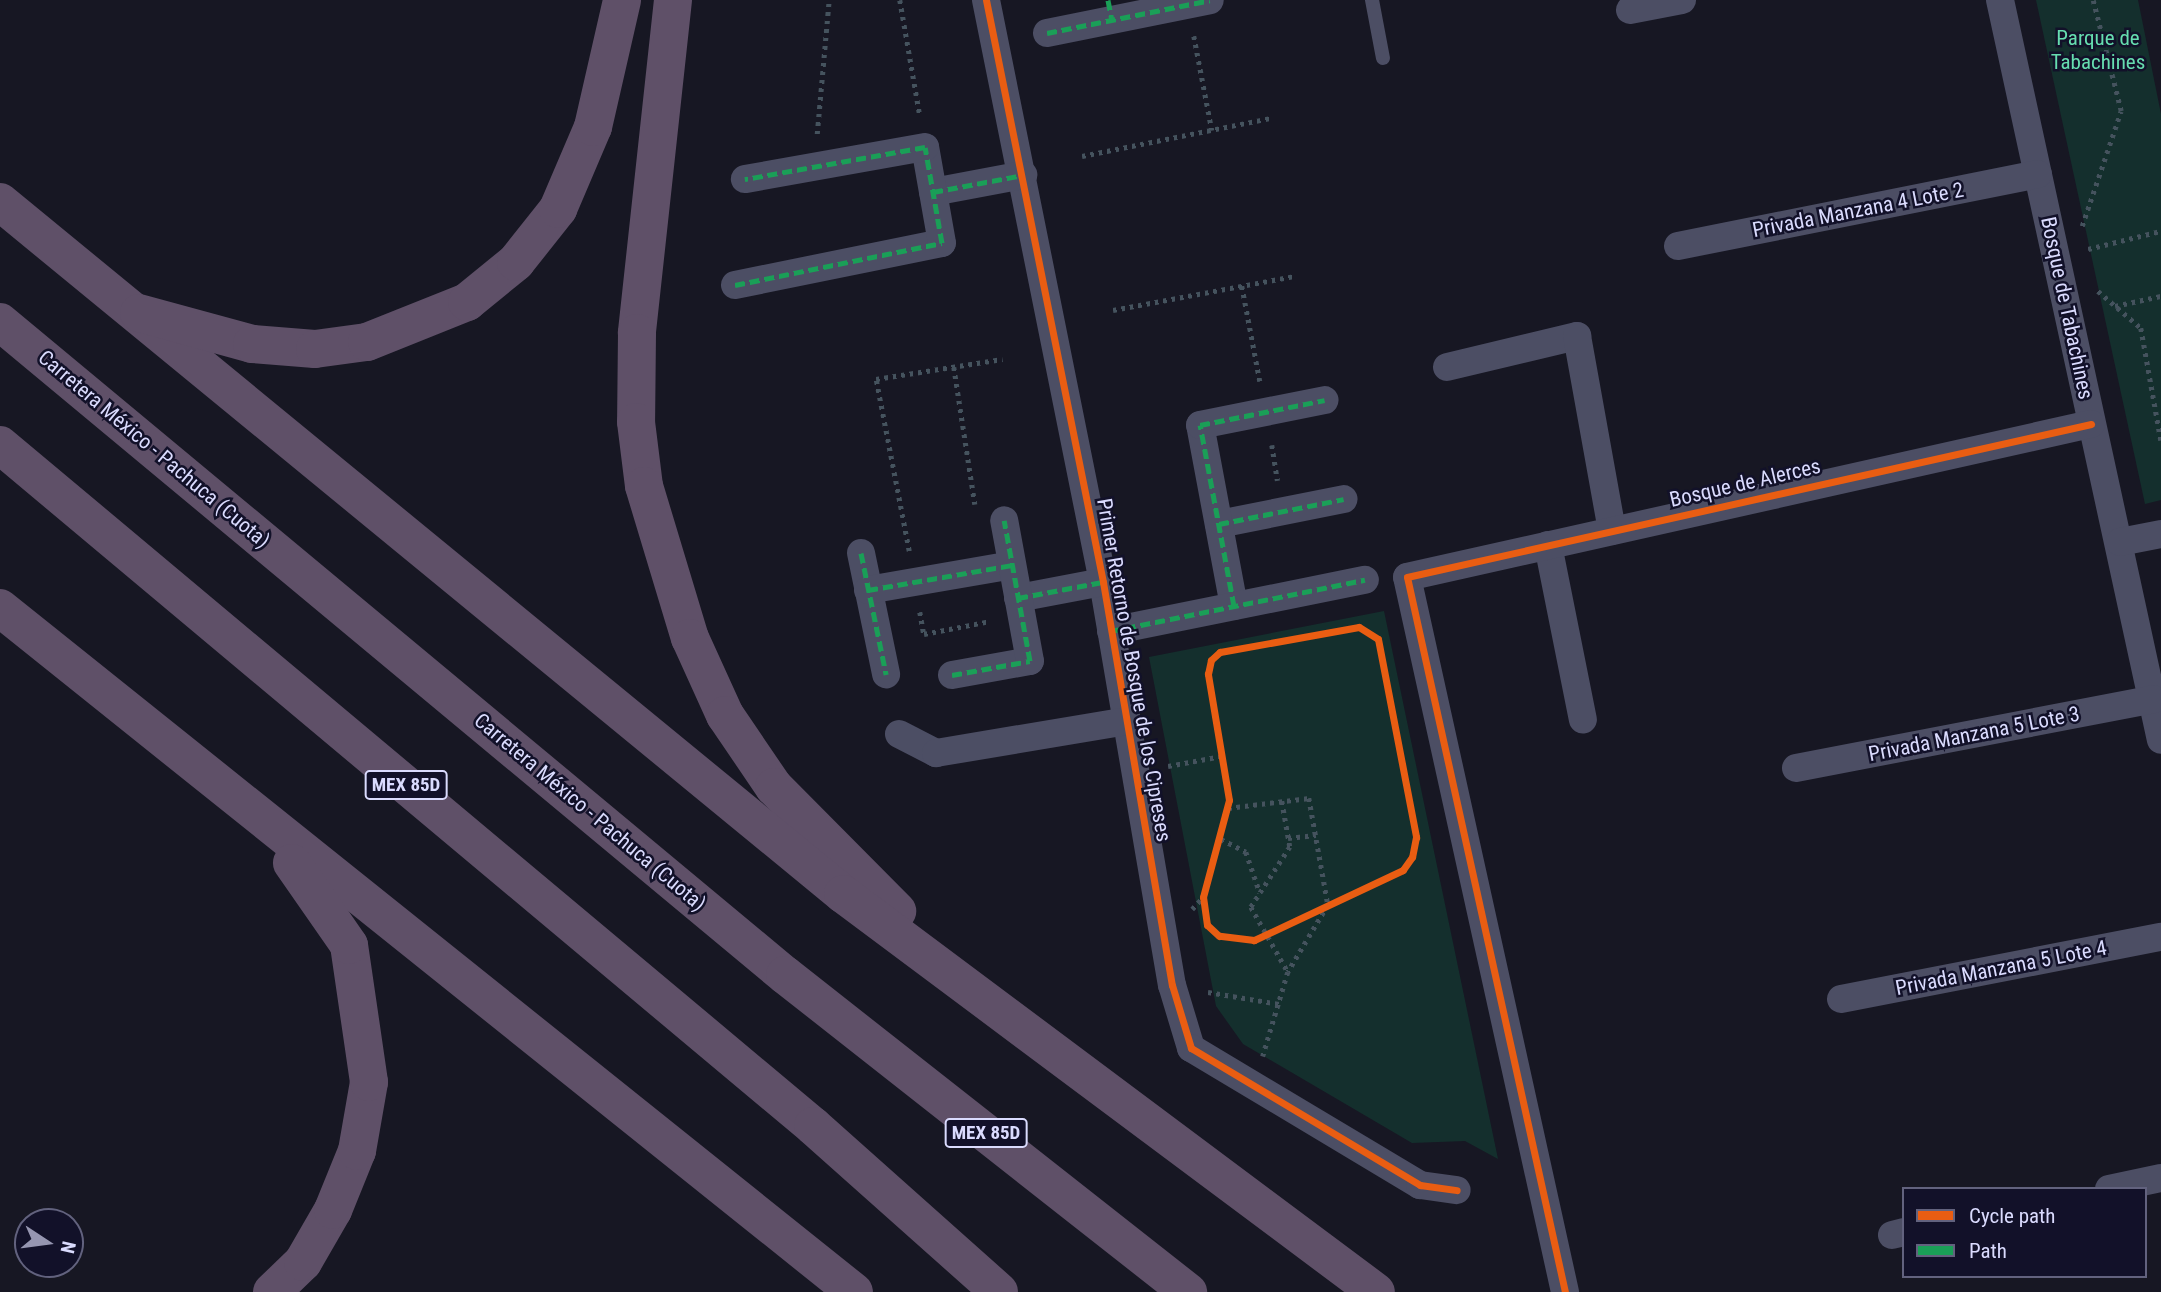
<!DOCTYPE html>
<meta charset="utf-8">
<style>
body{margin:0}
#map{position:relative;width:2161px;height:1292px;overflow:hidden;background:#171723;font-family:"Roboto Condensed",sans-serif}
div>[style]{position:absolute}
.green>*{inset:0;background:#142f2d}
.path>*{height:4.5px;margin-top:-2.25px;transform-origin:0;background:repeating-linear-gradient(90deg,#45535e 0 3.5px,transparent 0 8.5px)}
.service>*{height:14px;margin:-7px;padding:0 7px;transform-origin:7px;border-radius:7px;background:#4c4e64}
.minor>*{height:28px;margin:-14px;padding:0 14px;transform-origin:14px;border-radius:14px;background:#4c4e64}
.motorway>*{height:38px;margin:-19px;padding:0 19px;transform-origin:19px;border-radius:19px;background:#5f5068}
.quiet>*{height:5px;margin-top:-2.5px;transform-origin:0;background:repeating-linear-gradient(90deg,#1a9f57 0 10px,transparent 0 15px)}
.cycleway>*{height:7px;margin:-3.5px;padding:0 3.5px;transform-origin:3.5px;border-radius:3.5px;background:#e95d12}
span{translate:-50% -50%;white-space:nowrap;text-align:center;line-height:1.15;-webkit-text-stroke:5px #121129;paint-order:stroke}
.shield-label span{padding:2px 5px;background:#121129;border:2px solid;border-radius:5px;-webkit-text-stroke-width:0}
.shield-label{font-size:19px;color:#dadbfe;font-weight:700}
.park-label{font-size:21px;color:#66deb0}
.street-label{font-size:21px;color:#dadbfe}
.legend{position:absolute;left:1902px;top:1187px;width:245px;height:91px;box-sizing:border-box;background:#121129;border:2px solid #62627e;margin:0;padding:9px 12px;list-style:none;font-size:21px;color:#dadbfe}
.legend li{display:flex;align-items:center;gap:14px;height:35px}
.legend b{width:35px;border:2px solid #62627e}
.north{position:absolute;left:14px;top:1208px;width:70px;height:70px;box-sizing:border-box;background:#121129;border:2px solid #62627e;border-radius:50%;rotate:103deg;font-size:19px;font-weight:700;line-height:28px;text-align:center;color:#dadbfe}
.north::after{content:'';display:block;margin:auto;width:24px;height:32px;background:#9696b1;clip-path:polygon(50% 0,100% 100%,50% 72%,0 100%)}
</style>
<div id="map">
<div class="green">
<div style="clip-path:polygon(2036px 0,2138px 0,2161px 114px,2161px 500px,2145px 504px)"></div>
<div style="clip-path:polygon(1384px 611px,1498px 1159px,1465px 1141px,1412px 1143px,1243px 1044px,1216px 1006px,1149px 657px)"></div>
</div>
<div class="path">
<div style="left:900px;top:0;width:118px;rotate:80.2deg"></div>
<div style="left:1194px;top:36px;width:96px;rotate:79.2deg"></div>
<div style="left:817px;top:134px;width:135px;rotate:-84.9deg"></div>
<div style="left:1082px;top:156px;width:193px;rotate:-11.4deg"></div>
<div style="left:2082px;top:226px;width:121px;rotate:-71.3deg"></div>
<div style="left:2121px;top:111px;width:114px;rotate:-104.2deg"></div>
<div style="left:2088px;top:249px;width:75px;rotate:-13.9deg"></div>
<div style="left:1242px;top:286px;width:97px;rotate:79.3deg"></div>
<div style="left:2098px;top:291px;width:57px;rotate:40.7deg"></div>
<div style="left:2141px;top:328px;width:114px;rotate:79.9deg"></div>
<div style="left:2115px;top:306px;width:47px;rotate:-12.3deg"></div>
<div style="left:1113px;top:310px;width:184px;rotate:-10.6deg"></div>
<div style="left:954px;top:367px;width:139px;rotate:81.3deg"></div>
<div style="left:1272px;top:445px;width:36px;rotate:81deg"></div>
<div style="left:909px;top:551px;width:175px;rotate:-100.9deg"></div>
<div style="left:876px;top:379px;width:128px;rotate:-9deg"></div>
<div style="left:920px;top:612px;width:22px;rotate:80deg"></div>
<div style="left:924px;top:634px;width:67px;rotate:-11.1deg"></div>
<div style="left:1168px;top:766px;width:55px;rotate:-10.5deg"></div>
<div style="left:1282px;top:801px;width:47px;rotate:80.1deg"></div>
<div style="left:1290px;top:847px;width:72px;rotate:123deg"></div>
<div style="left:1251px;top:907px;width:75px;rotate:60.4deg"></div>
<div style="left:1228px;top:808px;width:82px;rotate:-7deg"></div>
<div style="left:1309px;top:798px;width:109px;rotate:79.9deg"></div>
<div style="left:1328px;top:905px;width:78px;rotate:120.8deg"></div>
<div style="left:1288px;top:972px;width:88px;rotate:106.6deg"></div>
<div style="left:1288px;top:838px;width:28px;rotate:-6deg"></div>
<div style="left:1221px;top:839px;width:28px;rotate:27deg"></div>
<div style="left:1246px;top:852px;width:43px;rotate:71.1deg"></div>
<div style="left:1192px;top:909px;width:16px;rotate:-47deg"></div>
<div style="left:1208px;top:992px;width:72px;rotate:9.6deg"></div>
</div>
<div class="service">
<div style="left:1372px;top:0;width:59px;rotate:79.3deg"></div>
</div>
<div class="minor">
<div style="left:986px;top:0;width:594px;rotate:78.63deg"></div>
<div style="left:1103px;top:582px;width:409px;rotate:80.3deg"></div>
<div style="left:1172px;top:985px;width:66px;rotate:73.2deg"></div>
<div style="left:1191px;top:1048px;width:267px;rotate:30.9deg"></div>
<div style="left:1420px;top:1185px;width:37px;rotate:8deg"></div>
<div style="left:2000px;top:0;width:757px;rotate:77.73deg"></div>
<div style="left:1630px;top:10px;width:53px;rotate:-10.9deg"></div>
<div style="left:1047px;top:33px;width:166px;rotate:-11.4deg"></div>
<div style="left:933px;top:192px;width:92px;rotate:-10.7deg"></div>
<div style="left:1678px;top:246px;width:367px;rotate:-11.3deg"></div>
<div style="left:735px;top:285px;width:211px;rotate:-11.5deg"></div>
<div style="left:942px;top:243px;width:97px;rotate:-100deg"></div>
<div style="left:925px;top:147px;width:183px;rotate:169.9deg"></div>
<div style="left:1447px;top:367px;width:134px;rotate:-13.4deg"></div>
<div style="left:1577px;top:336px;width:198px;rotate:79.8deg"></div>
<div style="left:1219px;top:524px;width:127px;rotate:-11.3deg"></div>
<div style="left:2120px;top:542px;width:42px;rotate:-11deg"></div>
<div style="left:1548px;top:545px;width:178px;rotate:78.7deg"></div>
<div style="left:861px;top:553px;width:124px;rotate:78.3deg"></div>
<div style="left:868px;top:590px;width:146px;rotate:-9.8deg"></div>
<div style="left:1018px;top:598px;width:86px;rotate:-10.7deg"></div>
<div style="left:1234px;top:606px;width:184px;rotate:-100.6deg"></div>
<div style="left:1200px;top:425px;width:127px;rotate:-11.3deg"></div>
<div style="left:1111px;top:631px;width:259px;rotate:-11.4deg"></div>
<div style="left:952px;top:675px;width:79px;rotate:-10.2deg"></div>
<div style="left:1030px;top:661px;width:143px;rotate:-100.4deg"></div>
<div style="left:899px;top:734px;width:42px;rotate:27.2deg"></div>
<div style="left:936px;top:753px;width:194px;rotate:-9.5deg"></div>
<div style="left:1796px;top:768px;width:364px;rotate:-10.9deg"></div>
<div style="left:1841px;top:999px;width:326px;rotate:-11deg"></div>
<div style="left:2109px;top:1189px;width:53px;rotate:-11.9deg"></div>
<div style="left:1892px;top:1235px;width:12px;rotate:-14deg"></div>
<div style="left:1565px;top:1292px;width:732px;rotate:-102.46deg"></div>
<div style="left:1407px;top:577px;width:701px;rotate:-12.61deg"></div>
</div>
<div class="motorway">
<div style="left:673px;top:0;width:335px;rotate:96.2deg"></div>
<div style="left:637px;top:333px;width:89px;rotate:90.6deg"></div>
<div style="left:636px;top:422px;width:64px;rotate:82.9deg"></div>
<div style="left:644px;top:486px;width:159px;rotate:73.2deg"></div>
<div style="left:690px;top:638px;width:85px;rotate:65.6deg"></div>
<div style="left:725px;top:715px;width:87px;rotate:55.8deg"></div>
<div style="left:774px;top:787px;width:175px;rotate:45.2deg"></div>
<div style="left:0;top:202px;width:1091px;rotate:39.38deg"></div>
<div style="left:843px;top:894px;width:665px;rotate:36.75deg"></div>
<div style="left:139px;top:313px;width:117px;rotate:15.3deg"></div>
<div style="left:252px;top:344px;width:63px;rotate:4.5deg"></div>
<div style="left:315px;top:349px;width:52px;rotate:-7.7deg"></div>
<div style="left:367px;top:342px;width:108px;rotate:-21.8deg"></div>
<div style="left:467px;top:302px;width:63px;rotate:-39.2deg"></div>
<div style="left:516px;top:262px;width:68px;rotate:-51.6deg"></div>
<div style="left:558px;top:209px;width:89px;rotate:-66.9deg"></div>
<div style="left:593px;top:127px;width:130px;rotate:-77.1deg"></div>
<div style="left:0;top:322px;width:1021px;rotate:39.76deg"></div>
<div style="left:785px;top:975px;width:513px;rotate:38.19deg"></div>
<div style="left:0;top:445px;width:1061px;rotate:39.95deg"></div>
<div style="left:813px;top:1126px;width:249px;rotate:41.7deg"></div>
<div style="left:0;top:608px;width:1094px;rotate:38.69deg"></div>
<div style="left:272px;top:1292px;width:43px;rotate:-44.1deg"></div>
<div style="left:303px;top:1262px;width:60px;rotate:-60deg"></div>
<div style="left:333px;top:1210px;width:64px;rotate:-67.9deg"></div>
<div style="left:357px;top:1151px;width:70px;rotate:-80.1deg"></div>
<div style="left:369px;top:1082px;width:138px;rotate:-98.3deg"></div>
<div style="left:349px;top:945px;width:100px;rotate:-124.8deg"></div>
</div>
<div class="quiet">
<div style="left:1108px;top:0;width:20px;rotate:79deg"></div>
<div style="left:1047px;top:33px;width:166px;rotate:-11.4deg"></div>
<div style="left:933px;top:192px;width:92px;rotate:-10.7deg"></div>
<div style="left:735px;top:285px;width:211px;rotate:-11.5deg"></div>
<div style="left:942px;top:243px;width:97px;rotate:-100deg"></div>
<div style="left:925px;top:147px;width:183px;rotate:169.9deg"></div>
<div style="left:1219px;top:524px;width:127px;rotate:-11.3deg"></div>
<div style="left:861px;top:553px;width:124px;rotate:78.3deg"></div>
<div style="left:868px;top:590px;width:146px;rotate:-9.8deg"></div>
<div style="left:1018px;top:598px;width:86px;rotate:-10.7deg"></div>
<div style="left:1234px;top:606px;width:184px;rotate:-100.6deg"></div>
<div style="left:1200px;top:425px;width:127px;rotate:-11.3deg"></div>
<div style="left:1111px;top:631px;width:259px;rotate:-11.4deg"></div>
<div style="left:952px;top:675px;width:79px;rotate:-10.2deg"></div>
<div style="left:1030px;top:661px;width:143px;rotate:-100.4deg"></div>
</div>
<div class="cycleway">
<div style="left:986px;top:0;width:594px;rotate:78.63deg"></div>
<div style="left:1103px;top:582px;width:409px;rotate:80.3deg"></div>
<div style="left:1172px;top:985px;width:66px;rotate:73.2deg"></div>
<div style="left:1191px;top:1048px;width:267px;rotate:30.9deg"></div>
<div style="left:1420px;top:1185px;width:37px;rotate:8deg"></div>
<div style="left:1359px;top:627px;width:22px;rotate:32deg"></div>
<div style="left:1378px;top:639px;width:202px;rotate:79.1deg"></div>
<div style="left:1416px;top:837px;width:20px;rotate:101deg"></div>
<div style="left:1412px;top:857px;width:16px;rotate:125deg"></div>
<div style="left:1403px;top:870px;width:165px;rotate:154.8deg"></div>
<div style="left:1254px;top:940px;width:35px;rotate:-173deg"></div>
<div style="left:1219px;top:936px;width:16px;rotate:-137deg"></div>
<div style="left:1207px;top:925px;width:28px;rotate:-98deg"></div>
<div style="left:1203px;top:897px;width:100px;rotate:-75deg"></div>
<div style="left:1229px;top:800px;width:128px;rotate:-99.5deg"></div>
<div style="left:1208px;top:674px;width:14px;rotate:-78deg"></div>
<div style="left:1211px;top:660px;width:12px;rotate:-42deg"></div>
<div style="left:1220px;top:652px;width:141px;rotate:-10.2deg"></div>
<div style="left:1565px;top:1292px;width:732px;rotate:-102.46deg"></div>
<div style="left:1407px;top:577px;width:701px;rotate:-12.61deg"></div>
</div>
<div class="shield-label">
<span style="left:406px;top:785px">MEX 85D</span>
<span style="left:986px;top:1133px">MEX 85D</span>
</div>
<div class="park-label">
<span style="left:2098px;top:50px">Parque de<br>Tabachines</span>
</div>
<div class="street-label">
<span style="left:1858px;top:210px;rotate:-11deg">Privada Manzana 4 Lote 2</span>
<span style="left:2067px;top:308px;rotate:78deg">Bosque de Tabachines</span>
<span style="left:154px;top:449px;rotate:40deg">Carretera México - Pachuca (Cuota)</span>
<span style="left:1745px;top:483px;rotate:-13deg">Bosque de Alerces</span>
<span style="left:1134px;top:670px;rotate:80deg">Primer Retorno de Bosque de los Cipreses</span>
<span style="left:1974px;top:734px;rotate:-11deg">Privada Manzana 5 Lote 3</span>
<span style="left:590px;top:812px;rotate:40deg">Carretera México - Pachuca (Cuota)</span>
<span style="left:2001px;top:968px;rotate:-11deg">Privada Manzana 5 Lote 4</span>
</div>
<ul class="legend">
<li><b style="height:9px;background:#e95d12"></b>Cycle path</li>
<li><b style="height:9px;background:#1a9f57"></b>Path</li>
</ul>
<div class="north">N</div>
</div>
